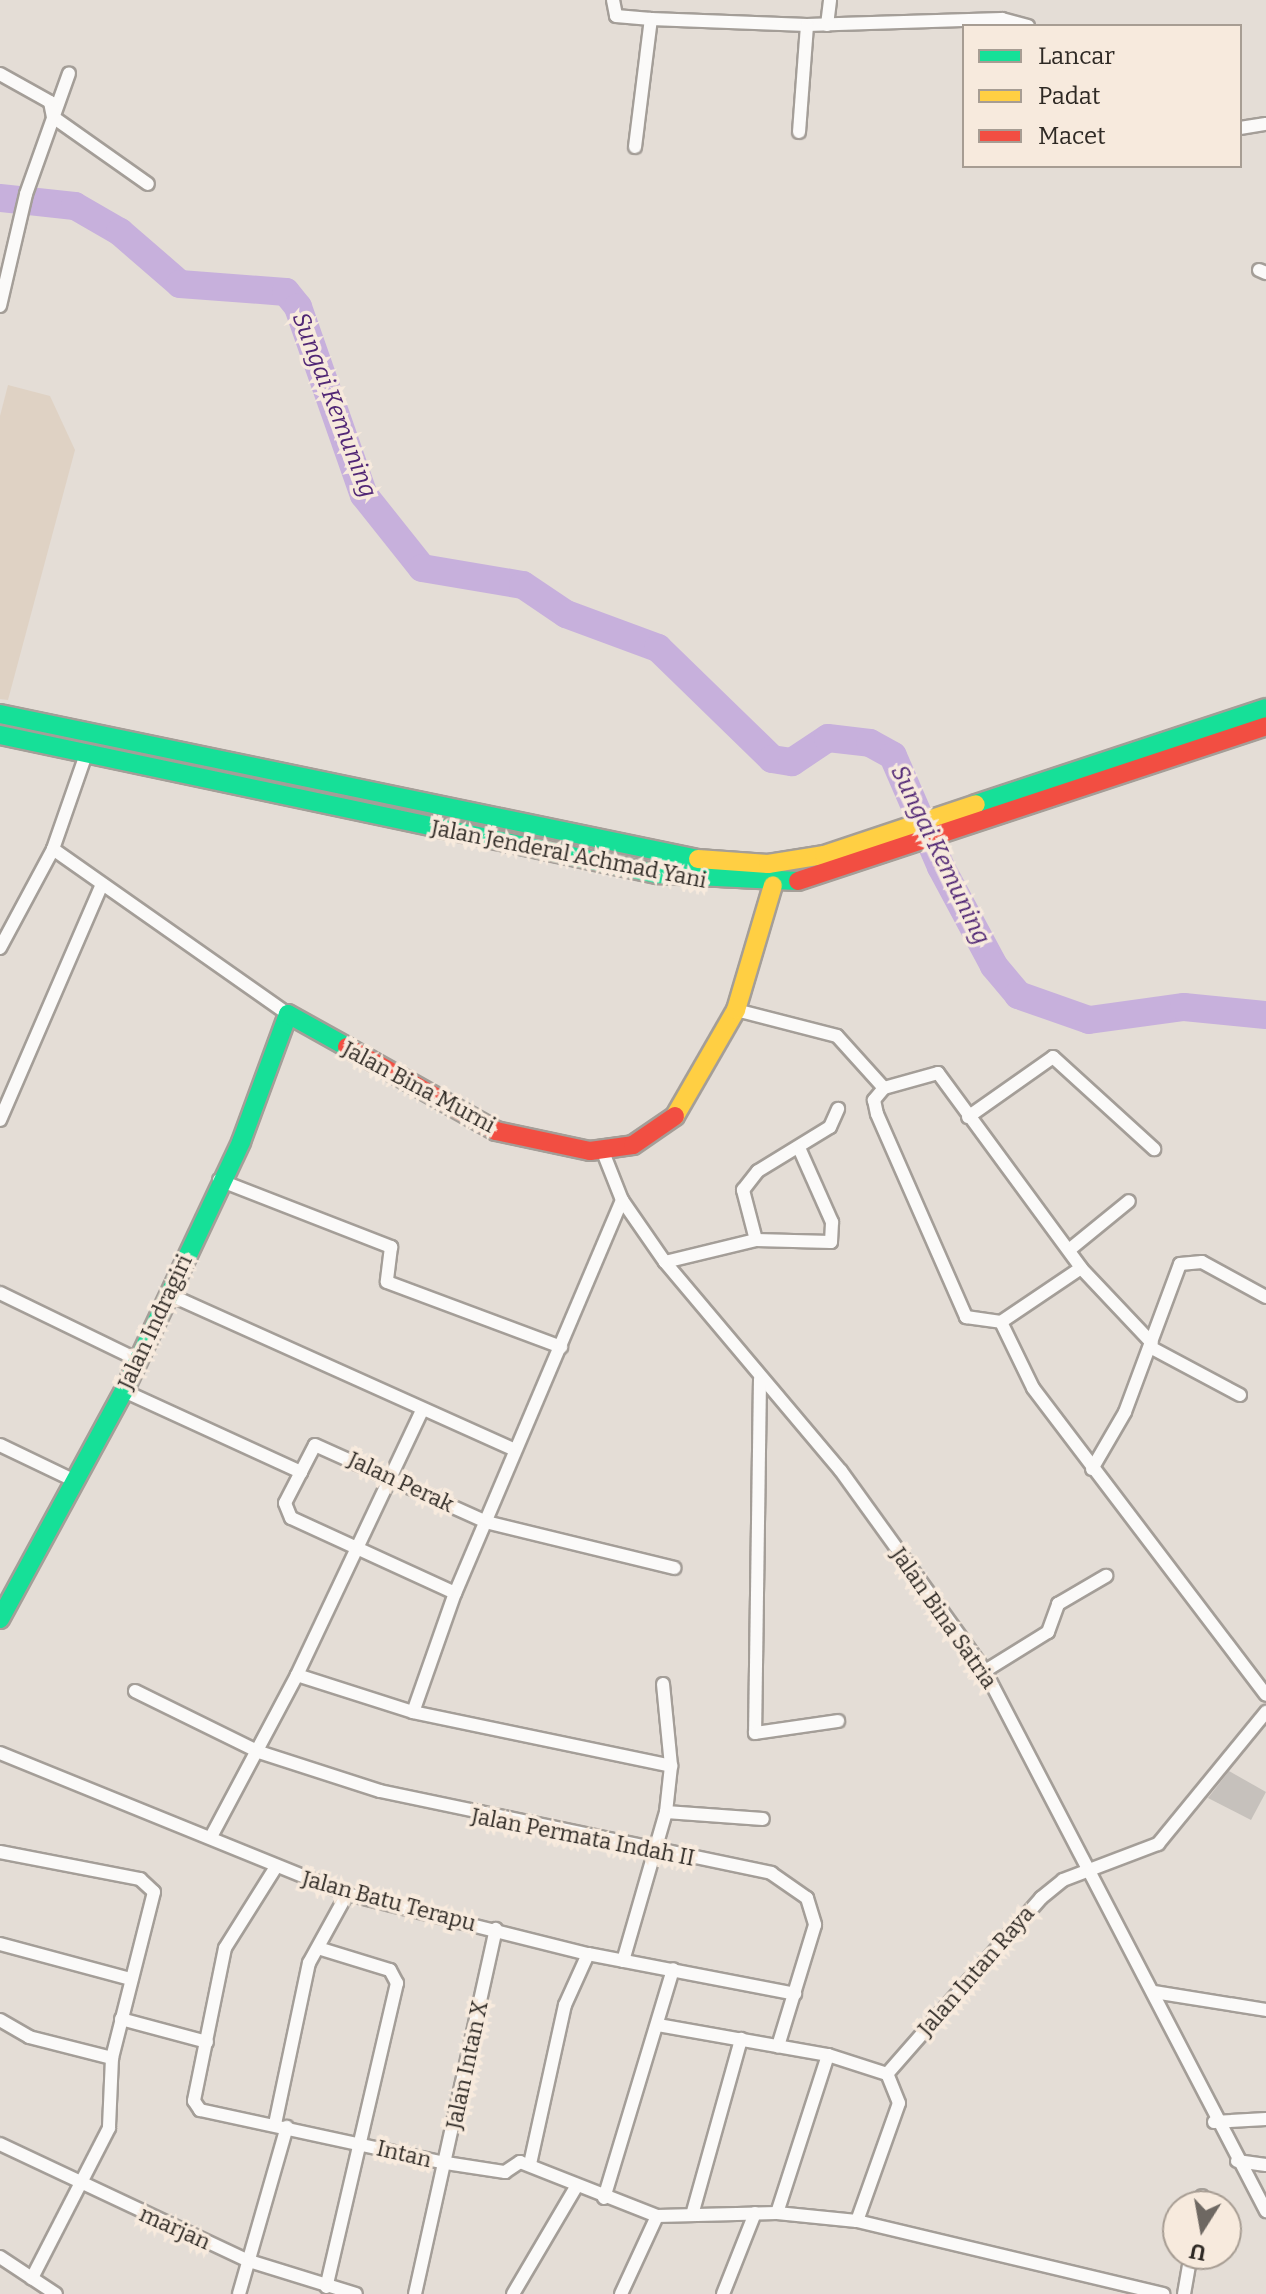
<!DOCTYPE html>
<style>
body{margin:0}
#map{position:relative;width:1266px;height:2294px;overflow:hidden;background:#e4ddd6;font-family:Bitter,serif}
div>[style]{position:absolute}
.built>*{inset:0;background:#dfd2c4}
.river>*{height:28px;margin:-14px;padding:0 14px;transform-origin:14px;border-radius:14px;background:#c7b0dc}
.building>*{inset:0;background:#c6c1bc}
.roads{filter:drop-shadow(2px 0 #a49e98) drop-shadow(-2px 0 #a49e98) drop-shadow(0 2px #a49e98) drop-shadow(0 -2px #a49e98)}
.street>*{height:12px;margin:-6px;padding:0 6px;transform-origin:6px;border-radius:6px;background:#fbfaf9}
.fast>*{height:18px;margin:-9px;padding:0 9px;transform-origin:9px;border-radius:9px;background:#16e098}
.slow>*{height:18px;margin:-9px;padding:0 9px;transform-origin:9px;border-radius:9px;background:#ffcf43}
.jam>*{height:18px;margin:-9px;padding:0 9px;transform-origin:9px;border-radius:9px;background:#f24e42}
span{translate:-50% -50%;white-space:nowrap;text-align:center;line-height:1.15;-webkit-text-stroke:7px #f7eadd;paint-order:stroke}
.street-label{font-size:22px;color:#2e2924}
.water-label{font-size:24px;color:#512775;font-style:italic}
.legend{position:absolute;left:962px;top:24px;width:280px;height:144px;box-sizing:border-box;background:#f7eadd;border:2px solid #a79d93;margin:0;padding:10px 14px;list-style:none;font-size:24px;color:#2e2924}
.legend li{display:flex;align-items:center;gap:16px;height:40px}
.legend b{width:40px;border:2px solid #a79d93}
.north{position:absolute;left:1162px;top:2190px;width:80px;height:80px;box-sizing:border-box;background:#f7eadd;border:2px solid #a79d93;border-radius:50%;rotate:191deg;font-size:22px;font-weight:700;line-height:32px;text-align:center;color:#2e2924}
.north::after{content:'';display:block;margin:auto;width:28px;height:36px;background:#6e6862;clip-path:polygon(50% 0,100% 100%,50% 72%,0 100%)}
</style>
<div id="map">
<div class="built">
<div style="clip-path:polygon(8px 385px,50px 396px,75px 450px,8px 700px,0 699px,0 416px)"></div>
</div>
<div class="river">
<div style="left:0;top:198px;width:75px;rotate:6.1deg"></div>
<div style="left:75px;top:206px;width:52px;rotate:30deg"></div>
<div style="left:120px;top:232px;width:79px;rotate:40.9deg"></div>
<div style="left:180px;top:284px;width:106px;rotate:4.3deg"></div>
<div style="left:286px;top:292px;width:19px;rotate:51deg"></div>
<div style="left:298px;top:307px;width:199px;rotate:70.7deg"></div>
<div style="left:364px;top:495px;width:93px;rotate:51.5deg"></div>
<div style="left:422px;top:568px;width:102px;rotate:9.6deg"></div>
<div style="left:523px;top:585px;width:52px;rotate:34deg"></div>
<div style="left:566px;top:614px;width:98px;rotate:20.3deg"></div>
<div style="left:658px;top:648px;width:159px;rotate:44.2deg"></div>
<div style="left:772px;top:759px;width:20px;rotate:9deg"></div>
<div style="left:792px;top:762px;width:43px;rotate:-33.7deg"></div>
<div style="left:828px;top:738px;width:42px;rotate:6.8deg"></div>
<div style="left:870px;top:743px;width:26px;rotate:29deg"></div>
<div style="left:893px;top:756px;width:121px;rotate:66.6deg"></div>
<div style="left:941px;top:867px;width:112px;rotate:61.8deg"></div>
<div style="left:994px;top:966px;width:38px;rotate:50deg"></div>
<div style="left:1018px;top:995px;width:75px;rotate:19.4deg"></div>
<div style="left:1089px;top:1020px;width:96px;rotate:-7.8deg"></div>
<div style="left:1184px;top:1007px;width:82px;rotate:5.6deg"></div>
</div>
<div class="building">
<div style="clip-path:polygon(1229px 1771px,1266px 1792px,1251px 1820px,1208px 1798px)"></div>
</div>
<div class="roads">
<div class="street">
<div style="left:613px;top:0;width:16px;rotate:79deg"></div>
<div style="left:616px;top:16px;width:35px;rotate:5deg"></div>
<div style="left:651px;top:19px;width:156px;rotate:2.2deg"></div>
<div style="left:807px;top:25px;width:195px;rotate:-1.8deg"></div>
<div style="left:1002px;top:19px;width:27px;rotate:15deg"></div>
<div style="left:827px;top:25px;width:25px;rotate:-83deg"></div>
<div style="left:0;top:74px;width:57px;rotate:29.2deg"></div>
<div style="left:50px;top:102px;width:15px;rotate:79deg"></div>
<div style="left:53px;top:117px;width:116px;rotate:35.2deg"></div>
<div style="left:1240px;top:128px;width:26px;rotate:-9deg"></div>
<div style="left:799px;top:132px;width:107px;rotate:-85.7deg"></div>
<div style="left:635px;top:147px;width:129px;rotate:-82.9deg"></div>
<div style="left:1259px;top:270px;width:8px;rotate:23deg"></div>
<div style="left:0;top:306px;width:115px;rotate:-76.9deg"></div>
<div style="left:26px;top:194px;width:128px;rotate:-70.4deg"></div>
<div style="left:53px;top:849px;width:287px;rotate:35.1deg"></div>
<div style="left:0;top:948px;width:112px;rotate:-61.8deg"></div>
<div style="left:53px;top:849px;width:101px;rotate:-70.8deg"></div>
<div style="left:736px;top:1010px;width:104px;rotate:14.4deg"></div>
<div style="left:837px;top:1036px;width:70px;rotate:47.9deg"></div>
<div style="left:884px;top:1088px;width:56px;rotate:-15.5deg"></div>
<div style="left:938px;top:1073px;width:242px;rotate:53.7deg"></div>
<div style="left:1081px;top:1268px;width:103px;rotate:46.6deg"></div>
<div style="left:884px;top:1088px;width:16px;rotate:130deg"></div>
<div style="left:874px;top:1100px;width:14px;rotate:78deg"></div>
<div style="left:877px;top:1114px;width:222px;rotate:66.3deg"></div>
<div style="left:966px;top:1317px;width:35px;rotate:8deg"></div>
<div style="left:968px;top:1117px;width:104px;rotate:-35.2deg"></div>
<div style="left:1053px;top:1057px;width:137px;rotate:42.3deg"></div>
<div style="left:0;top:1120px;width:257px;rotate:-66.6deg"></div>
<div style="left:603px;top:1152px;width:52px;rotate:68.4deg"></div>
<div style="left:622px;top:1200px;width:75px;rotate:55.3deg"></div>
<div style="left:665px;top:1262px;width:273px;rotate:49.9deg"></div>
<div style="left:841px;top:1471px;width:246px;rotate:54.2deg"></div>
<div style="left:985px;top:1671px;width:609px;rotate:62.51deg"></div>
<div style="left:219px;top:1180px;width:185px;rotate:21.3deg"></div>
<div style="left:391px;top:1247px;width:35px;rotate:97deg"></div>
<div style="left:387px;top:1282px;width:186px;rotate:20.5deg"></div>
<div style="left:622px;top:1200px;width:427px;rotate:113deg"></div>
<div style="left:455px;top:1593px;width:126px;rotate:109.4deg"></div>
<div style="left:413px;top:1712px;width:264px;rotate:11.8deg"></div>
<div style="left:671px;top:1766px;width:46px;rotate:96.2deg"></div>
<div style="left:666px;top:1812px;width:155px;rotate:106.1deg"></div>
<div style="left:756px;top:1240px;width:52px;rotate:-104.6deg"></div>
<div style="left:743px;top:1190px;width:24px;rotate:-52deg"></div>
<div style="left:758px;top:1171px;width:84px;rotate:-31.4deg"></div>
<div style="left:830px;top:1127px;width:20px;rotate:-66deg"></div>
<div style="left:1069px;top:1250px;width:77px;rotate:-39.2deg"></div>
<div style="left:665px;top:1262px;width:94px;rotate:-13.6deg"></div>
<div style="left:756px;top:1240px;width:75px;rotate:1.5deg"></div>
<div style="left:831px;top:1242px;width:20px;rotate:-87deg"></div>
<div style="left:832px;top:1222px;width:81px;rotate:-114deg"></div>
<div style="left:1081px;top:1268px;width:97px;rotate:146deg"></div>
<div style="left:1001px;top:1322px;width:73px;rotate:64.1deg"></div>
<div style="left:1033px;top:1388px;width:385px;rotate:52.8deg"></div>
<div style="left:0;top:1293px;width:153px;rotate:25.9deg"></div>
<div style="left:168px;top:1294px;width:380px;rotate:24.2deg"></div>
<div style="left:1150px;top:1347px;width:102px;rotate:28.1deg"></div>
<div style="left:760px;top:1379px;width:354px;rotate:90.8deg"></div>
<div style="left:755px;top:1733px;width:84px;rotate:-8.2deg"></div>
<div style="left:124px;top:1391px;width:195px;rotate:24.6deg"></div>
<div style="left:0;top:1445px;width:83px;rotate:25.6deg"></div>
<div style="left:1092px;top:1469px;width:66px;rotate:-59.9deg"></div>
<div style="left:1125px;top:1412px;width:158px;rotate:-69.6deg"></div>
<div style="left:1180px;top:1264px;width:22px;rotate:-5deg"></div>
<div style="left:1202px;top:1262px;width:73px;rotate:28.7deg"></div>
<div style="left:455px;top:1593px;width:180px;rotate:-155.4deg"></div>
<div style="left:291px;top:1518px;width:16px;rotate:-112deg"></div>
<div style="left:285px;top:1503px;width:65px;rotate:-62.7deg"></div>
<div style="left:315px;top:1445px;width:188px;rotate:24.2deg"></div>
<div style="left:486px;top:1522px;width:194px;rotate:13.7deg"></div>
<div style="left:985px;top:1671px;width:74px;rotate:-31.8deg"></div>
<div style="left:1048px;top:1632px;width:30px;rotate:-70deg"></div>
<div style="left:1058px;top:1604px;width:56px;rotate:-30.3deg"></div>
<div style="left:297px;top:1675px;width:122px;rotate:17.7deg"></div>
<div style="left:663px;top:1684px;width:82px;rotate:84.4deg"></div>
<div style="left:135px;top:1691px;width:138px;rotate:26.2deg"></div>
<div style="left:259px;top:1752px;width:127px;rotate:17.9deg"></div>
<div style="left:380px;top:1791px;width:400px;rotate:11.8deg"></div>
<div style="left:771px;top:1873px;width:44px;rotate:34.8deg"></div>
<div style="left:807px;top:1898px;width:28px;rotate:73deg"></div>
<div style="left:815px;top:1925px;width:127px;rotate:107deg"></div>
<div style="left:0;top:1753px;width:375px;rotate:22.1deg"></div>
<div style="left:347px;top:1894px;width:248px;rotate:14deg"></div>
<div style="left:588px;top:1954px;width:211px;rotate:10.9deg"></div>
<div style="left:666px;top:1812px;width:97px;rotate:4.1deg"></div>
<div style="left:212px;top:1835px;width:181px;rotate:-62deg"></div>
<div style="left:297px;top:1675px;width:293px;rotate:-64.7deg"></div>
<div style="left:0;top:1852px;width:143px;rotate:10.9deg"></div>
<div style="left:140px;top:1879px;width:19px;rotate:43deg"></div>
<div style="left:154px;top:1892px;width:171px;rotate:104.2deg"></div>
<div style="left:112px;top:2058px;width:70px;rotate:92.5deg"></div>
<div style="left:109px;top:2128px;width:169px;rotate:117.2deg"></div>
<div style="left:274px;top:1870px;width:92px;rotate:122.1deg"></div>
<div style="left:225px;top:1948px;width:156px;rotate:101.5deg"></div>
<div style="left:194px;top:2101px;width:11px;rotate:56deg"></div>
<div style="left:200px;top:2110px;width:252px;rotate:12.2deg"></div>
<div style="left:446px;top:2163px;width:60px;rotate:8.7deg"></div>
<div style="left:505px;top:2172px;width:18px;rotate:-34deg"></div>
<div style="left:520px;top:2162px;width:147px;rotate:21.5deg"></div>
<div style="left:657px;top:2216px;width:120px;rotate:-1.4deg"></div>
<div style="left:777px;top:2213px;width:80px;rotate:5.7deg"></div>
<div style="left:857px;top:2221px;width:315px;rotate:13.4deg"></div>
<div style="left:0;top:1944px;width:136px;rotate:15deg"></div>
<div style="left:318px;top:1948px;width:75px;rotate:17deg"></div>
<div style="left:390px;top:1970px;width:15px;rotate:62deg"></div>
<div style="left:397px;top:1983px;width:312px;rotate:103.1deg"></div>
<div style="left:1154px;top:1992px;width:113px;rotate:9.1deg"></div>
<div style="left:121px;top:2019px;width:89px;rotate:15deg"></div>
<div style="left:0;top:2020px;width:34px;rotate:30deg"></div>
<div style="left:29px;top:2037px;width:86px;rotate:14.2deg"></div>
<div style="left:658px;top:2025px;width:173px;rotate:10deg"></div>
<div style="left:828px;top:2055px;width:62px;rotate:17.9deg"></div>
<div style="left:887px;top:2074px;width:234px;rotate:-48.8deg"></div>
<div style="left:1041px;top:1898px;width:28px;rotate:-39deg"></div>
<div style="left:1063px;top:1880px;width:102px;rotate:-20.8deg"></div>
<div style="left:1158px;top:1844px;width:171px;rotate:-50.7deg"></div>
<div style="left:1214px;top:2122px;width:52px;rotate:-3.3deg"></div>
<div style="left:275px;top:2124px;width:165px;rotate:-78.1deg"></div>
<div style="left:309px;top:1963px;width:79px;rotate:-61.2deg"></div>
<div style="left:0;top:2144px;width:272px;rotate:25.2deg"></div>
<div style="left:246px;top:2260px;width:115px;rotate:17.2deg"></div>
<div style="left:1237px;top:2161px;width:29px;rotate:8deg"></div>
<div style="left:530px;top:2164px;width:163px;rotate:-77.6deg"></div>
<div style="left:565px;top:2005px;width:56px;rotate:-65.7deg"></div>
<div style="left:604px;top:2198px;width:239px;rotate:-73.2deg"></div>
<div style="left:1200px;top:2206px;width:10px;rotate:-79deg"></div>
<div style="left:777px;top:2213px;width:166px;rotate:-72.1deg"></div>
<div style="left:692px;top:2215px;width:183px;rotate:-74.4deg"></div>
<div style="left:857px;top:2221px;width:125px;rotate:-70.4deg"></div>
<div style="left:899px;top:2103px;width:31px;rotate:-112deg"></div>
<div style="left:0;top:2257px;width:67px;rotate:33.5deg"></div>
<div style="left:239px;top:2294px;width:174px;rotate:-74deg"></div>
<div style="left:415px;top:2294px;width:374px;rotate:-77.5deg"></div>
<div style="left:513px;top:2294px;width:124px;rotate:-59.5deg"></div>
<div style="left:621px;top:2294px;width:86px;rotate:-65.2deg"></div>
<div style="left:723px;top:2294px;width:87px;rotate:-68.4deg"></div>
<div style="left:1184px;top:2294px;width:41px;rotate:-80.1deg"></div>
</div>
<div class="fast">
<div style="left:0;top:714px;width:713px;rotate:11.74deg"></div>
<div style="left:0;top:735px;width:672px;rotate:11.95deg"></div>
<div style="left:657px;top:874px;width:141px;rotate:2.8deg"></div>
<div style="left:976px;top:804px;width:305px;rotate:-18.3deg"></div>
<div style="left:0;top:1619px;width:260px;rotate:-61.5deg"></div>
<div style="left:124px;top:1391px;width:275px;rotate:-64.8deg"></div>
<div style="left:241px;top:1142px;width:136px;rotate:-69.8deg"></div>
<div style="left:288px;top:1014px;width:68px;rotate:29.2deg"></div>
</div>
<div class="slow">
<div style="left:698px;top:859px;width:70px;rotate:4.1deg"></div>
<div style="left:768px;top:864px;width:57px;rotate:-9.1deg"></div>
<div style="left:824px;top:855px;width:160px;rotate:-18.5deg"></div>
<div style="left:675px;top:1116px;width:122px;rotate:-60.1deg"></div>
<div style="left:736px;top:1010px;width:130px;rotate:-73.5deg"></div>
</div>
<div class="jam">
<div style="left:798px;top:881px;width:493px;rotate:-18.3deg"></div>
<div style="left:347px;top:1047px;width:171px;rotate:29.4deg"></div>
<div style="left:496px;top:1131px;width:96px;rotate:12deg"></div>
<div style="left:590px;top:1151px;width:43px;rotate:-7.9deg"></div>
<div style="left:633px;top:1145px;width:51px;rotate:-34.6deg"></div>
</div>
</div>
<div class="street-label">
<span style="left:569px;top:854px;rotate:11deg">Jalan Jenderal Achmad Yani</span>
<span style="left:419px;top:1087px;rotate:28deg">Jalan Bina Murni</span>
<span style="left:155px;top:1322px;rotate:-65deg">Jalan Indragiri</span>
<span style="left:401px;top:1482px;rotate:25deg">Jalan Perak</span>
<span style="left:944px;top:1618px;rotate:55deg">Jalan Bina Satria</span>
<span style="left:583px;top:1837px;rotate:11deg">Jalan Permata Indah II</span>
<span style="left:389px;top:1901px;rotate:15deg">Jalan Batu Terapu</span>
<span style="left:976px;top:1971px;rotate:-49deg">Jalan Intan Raya</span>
<span style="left:467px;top:2065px;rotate:-78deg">Jalan Intan X</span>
<span style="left:404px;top:2154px;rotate:13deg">Intan</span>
<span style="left:175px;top:2228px;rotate:24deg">marjan</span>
</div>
<div class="water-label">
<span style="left:334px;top:405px;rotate:69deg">Sungai Kemuning</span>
<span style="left:940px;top:855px;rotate:64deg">Sungai Kemuning</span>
</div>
<ul class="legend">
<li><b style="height:10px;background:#16e098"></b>Lancar</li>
<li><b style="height:10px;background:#ffcf43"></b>Padat</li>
<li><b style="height:10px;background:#f24e42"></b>Macet</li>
</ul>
<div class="north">U</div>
</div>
